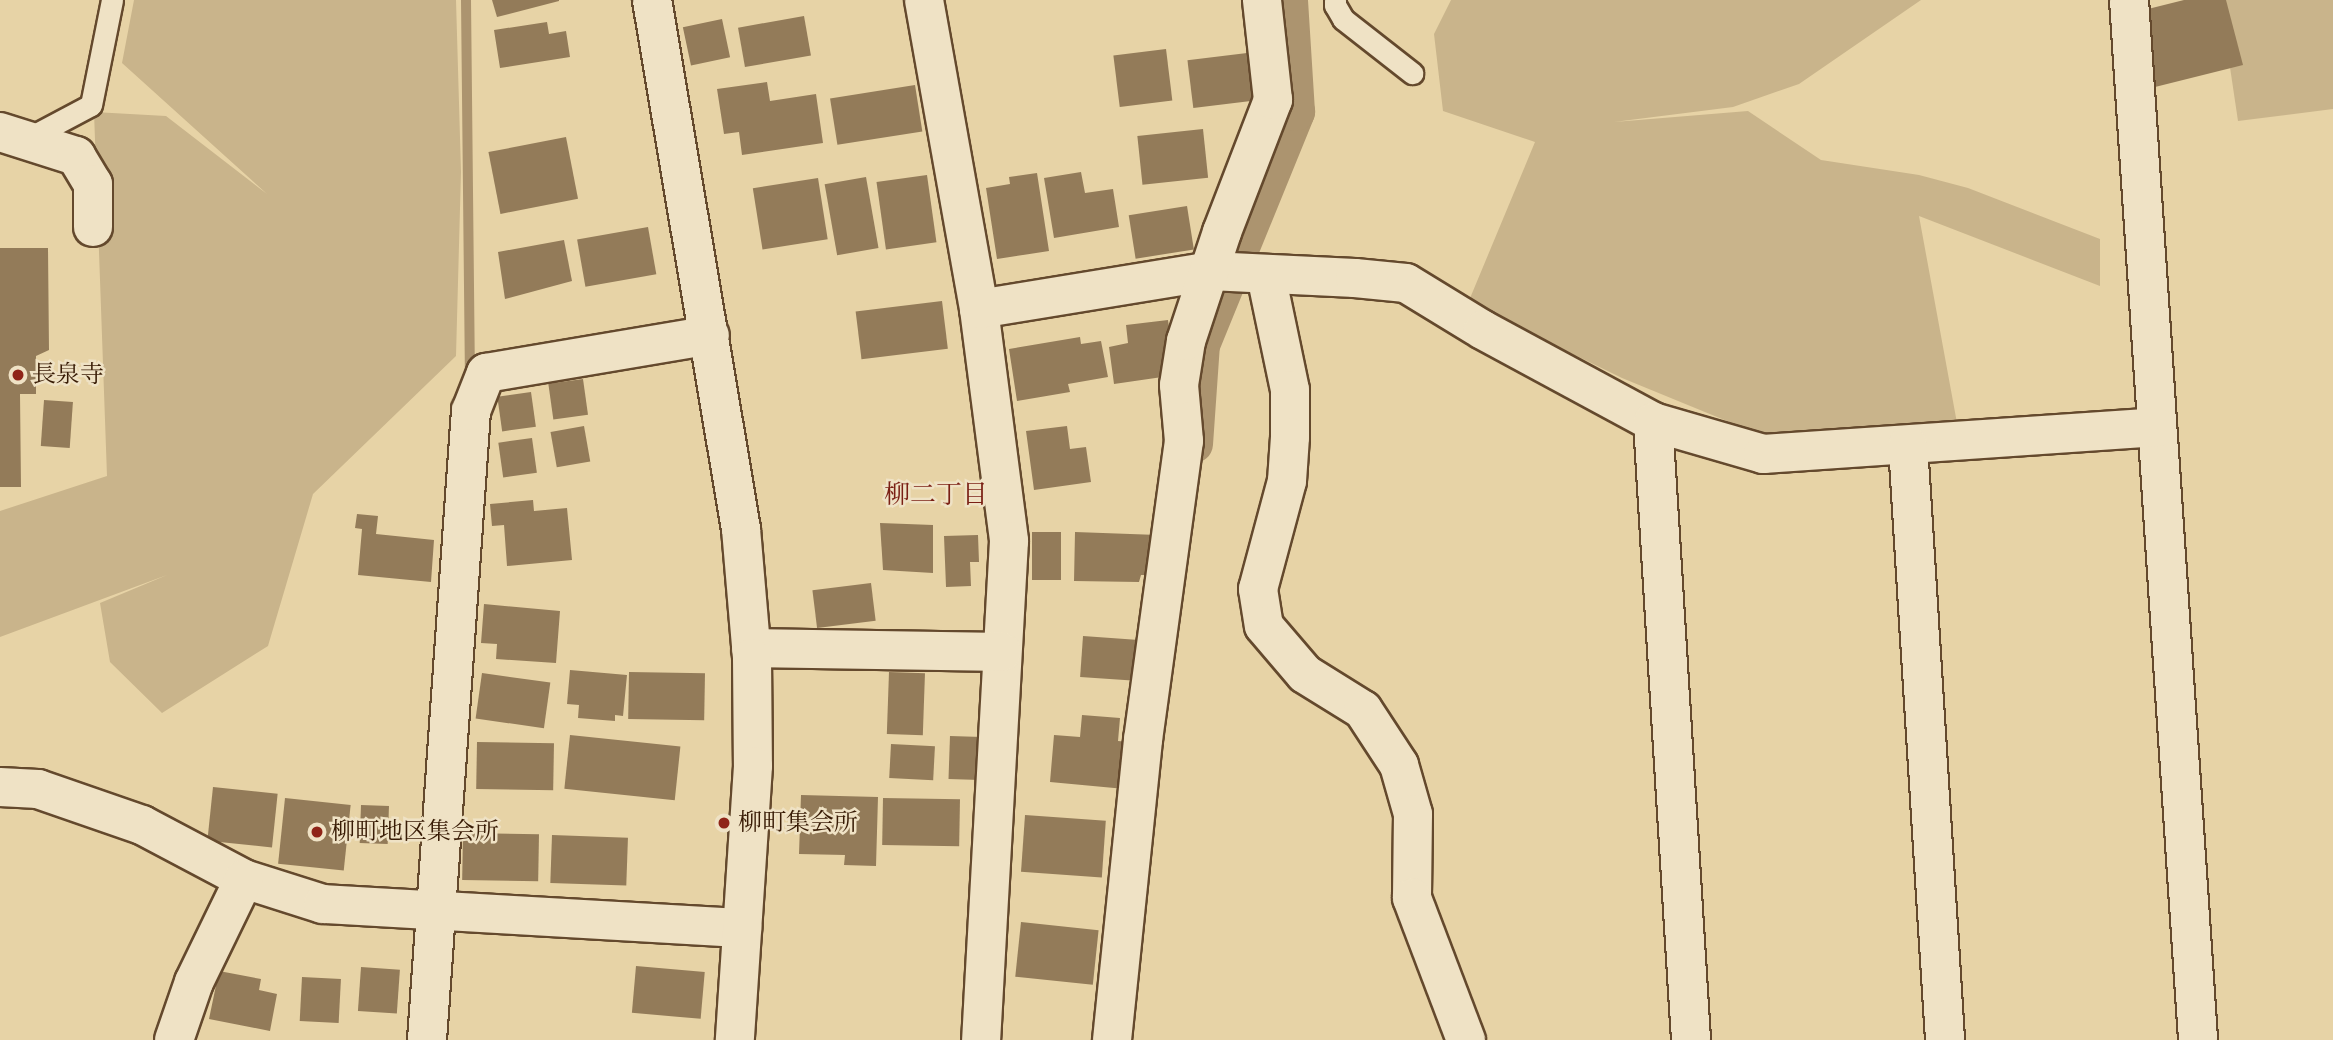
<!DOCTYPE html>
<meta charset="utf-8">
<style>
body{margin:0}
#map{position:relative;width:2333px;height:1040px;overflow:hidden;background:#e7d3a6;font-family:Alegreya,"Noto Serif JP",serif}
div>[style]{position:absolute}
.green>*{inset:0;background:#c9b48b}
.stream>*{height:10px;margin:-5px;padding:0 5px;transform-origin:5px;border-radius:5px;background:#ac946f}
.canal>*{height:38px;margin:-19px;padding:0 19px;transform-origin:19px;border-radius:19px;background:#ac946f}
.building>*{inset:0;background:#937b59;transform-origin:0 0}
.roads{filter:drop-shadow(2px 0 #64492d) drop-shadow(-2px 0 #64492d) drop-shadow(0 2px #64492d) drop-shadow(0 -2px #64492d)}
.service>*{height:21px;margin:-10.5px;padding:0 10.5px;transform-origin:10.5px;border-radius:10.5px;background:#efe2c5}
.minor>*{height:38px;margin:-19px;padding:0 19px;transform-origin:19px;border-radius:19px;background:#efe2c5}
.tertiary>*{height:38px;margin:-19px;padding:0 19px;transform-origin:19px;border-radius:19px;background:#efe2c5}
.dots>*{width:19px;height:19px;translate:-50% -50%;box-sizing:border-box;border:4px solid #efe2c5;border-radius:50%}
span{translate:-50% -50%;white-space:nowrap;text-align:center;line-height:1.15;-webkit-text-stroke:5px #efe2c5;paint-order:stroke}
.poi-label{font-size:24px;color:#381b05}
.left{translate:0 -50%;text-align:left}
.neighbourhood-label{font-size:26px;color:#7a1f14}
</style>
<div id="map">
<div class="green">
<div style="clip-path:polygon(134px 0,456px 0,461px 172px,456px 356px,313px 494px,268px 646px,162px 713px,110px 662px,100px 603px,167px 575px,0 637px,0 511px,107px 476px,94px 112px,166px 116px,267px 194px,122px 63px)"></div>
<div style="clip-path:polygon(1451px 0,1921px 0,1799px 84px,1733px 107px,1614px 122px,1748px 111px,1821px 160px,1919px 175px,1968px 188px,2100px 239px,2100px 286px,1919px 216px,1957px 423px,1761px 435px,1622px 378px,1468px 303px,1535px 142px,1443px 111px,1434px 34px)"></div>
<div style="clip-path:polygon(2220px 0,2333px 0,2333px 109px,2238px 121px)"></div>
</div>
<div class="stream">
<div style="left:466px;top:0;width:375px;rotate:89.4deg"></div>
</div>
<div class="canal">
<div style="left:1194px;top:444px;width:99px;rotate:-86deg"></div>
<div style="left:1201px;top:345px;width:252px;rotate:-67.8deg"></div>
<div style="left:1296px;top:112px;width:112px;rotate:-93.6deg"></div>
</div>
<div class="building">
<div style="clip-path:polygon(492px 0,559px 0,559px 1px,497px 17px)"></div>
<div style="clip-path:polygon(2184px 0,2226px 0,2243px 65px,2155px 87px,2136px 12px)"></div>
<div style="left:804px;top:16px;width:40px;height:67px;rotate:80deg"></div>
<div style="left:722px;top:19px;width:39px;height:40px;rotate:78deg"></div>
<div style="clip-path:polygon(547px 22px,549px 34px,566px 31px,570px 57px,500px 68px,494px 30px)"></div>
<div style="left:1166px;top:49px;width:52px;height:53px;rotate:83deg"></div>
<div style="left:1247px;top:53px;width:48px;height:60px;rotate:83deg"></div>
<div style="clip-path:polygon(767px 82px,770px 101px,816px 94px,823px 143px,742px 155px,739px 132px,724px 134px,717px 89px)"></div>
<div style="left:915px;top:85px;width:47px;height:86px;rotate:81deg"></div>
<div style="left:1203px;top:129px;width:49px;height:66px;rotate:84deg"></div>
<div style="left:566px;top:137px;width:63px;height:79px;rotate:79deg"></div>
<div style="clip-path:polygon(1081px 172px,1085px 193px,1113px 189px,1119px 227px,1054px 238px,1044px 178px)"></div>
<div style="clip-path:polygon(1037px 173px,1049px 251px,997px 259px,986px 188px,1010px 184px,1009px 177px)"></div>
<div style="left:927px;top:175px;width:68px;height:51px;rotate:82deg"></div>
<div style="left:866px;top:177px;width:72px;height:42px;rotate:80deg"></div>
<div style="left:818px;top:178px;width:62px;height:66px;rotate:81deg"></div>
<div style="left:1187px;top:206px;width:44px;height:59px;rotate:81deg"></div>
<div style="left:648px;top:227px;width:48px;height:72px;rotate:80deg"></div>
<div style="clip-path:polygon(564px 240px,572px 281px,505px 299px,498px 252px)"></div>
<div style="clip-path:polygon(0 248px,48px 248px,49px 350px,36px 356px,36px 394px,20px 394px,21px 487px,0 487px)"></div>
<div style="left:942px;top:301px;width:48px;height:87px;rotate:83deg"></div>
<div style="clip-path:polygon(1168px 320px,1176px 375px,1114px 384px,1109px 347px,1128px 343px,1126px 325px)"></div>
<div style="clip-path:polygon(1080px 337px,1081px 344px,1101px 341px,1108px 377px,1068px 384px,1070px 392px,1017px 401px,1009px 349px)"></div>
<div style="left:583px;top:379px;width:36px;height:35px;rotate:82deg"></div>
<div style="left:531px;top:392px;width:35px;height:34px;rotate:82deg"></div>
<div style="left:44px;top:400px;width:29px;height:46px;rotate:4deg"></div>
<div style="left:584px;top:426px;width:36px;height:34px;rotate:80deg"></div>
<div style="clip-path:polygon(1067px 426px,1070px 449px,1086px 447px,1091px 482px,1034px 490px,1026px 431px)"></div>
<div style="left:532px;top:438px;width:35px;height:34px;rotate:82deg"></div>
<div style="clip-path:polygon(533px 500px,534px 511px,567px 508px,572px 560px,507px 566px,504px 525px,492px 526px,490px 504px)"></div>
<div style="clip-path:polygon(357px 514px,378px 516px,376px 534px,434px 540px,431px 582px,358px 575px,362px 529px,355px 528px)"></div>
<div style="clip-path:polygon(880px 523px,933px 525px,933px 573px,883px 570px)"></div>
<div style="left:1032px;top:532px;width:29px;height:48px"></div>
<div style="clip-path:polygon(1075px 532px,1158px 535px,1158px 575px,1141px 575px,1139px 582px,1074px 581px)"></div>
<div style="clip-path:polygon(978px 535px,979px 562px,970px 562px,971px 586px,946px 587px,944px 536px)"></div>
<div style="left:871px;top:583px;width:38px;height:59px;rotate:83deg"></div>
<div style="clip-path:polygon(484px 604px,560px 611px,556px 663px,496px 659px,497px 644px,481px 643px)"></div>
<div style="left:1083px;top:636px;width:63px;height:41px;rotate:4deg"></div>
<div style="clip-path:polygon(570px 670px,627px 675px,623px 716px,615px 715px,615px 721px,578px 718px,579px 705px,567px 704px)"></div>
<div style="left:629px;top:672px;width:76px;height:47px;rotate:1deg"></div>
<div style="left:889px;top:672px;width:36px;height:62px;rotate:2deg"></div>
<div style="left:482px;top:673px;width:69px;height:46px;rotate:8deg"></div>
<div style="clip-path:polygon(1082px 715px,1120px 718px,1118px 741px,1129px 742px,1125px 789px,1050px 782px,1054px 735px,1080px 737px)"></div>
<div style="left:570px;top:735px;width:111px;height:54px;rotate:6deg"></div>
<div style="left:950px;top:736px;width:32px;height:43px;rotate:2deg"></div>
<div style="left:477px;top:742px;width:77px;height:47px;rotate:1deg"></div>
<div style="left:891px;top:744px;width:44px;height:34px;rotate:3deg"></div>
<div style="left:213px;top:787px;width:65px;height:54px;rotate:6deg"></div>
<div style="clip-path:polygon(801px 795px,878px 797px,876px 866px,844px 865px,845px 855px,799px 854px)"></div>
<div style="left:285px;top:798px;width:66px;height:66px;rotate:6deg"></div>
<div style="left:883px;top:798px;width:77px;height:47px;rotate:1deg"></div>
<div style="left:361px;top:805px;width:28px;height:38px;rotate:2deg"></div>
<div style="left:1025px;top:815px;width:81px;height:57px;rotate:4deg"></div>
<div style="left:463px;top:833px;width:76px;height:47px;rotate:1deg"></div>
<div style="left:552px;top:835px;width:76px;height:48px;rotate:2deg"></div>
<div style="left:1021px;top:922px;width:78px;height:55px;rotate:6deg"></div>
<div style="left:636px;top:966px;width:69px;height:47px;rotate:5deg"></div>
<div style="left:361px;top:967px;width:39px;height:44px;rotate:4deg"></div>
<div style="clip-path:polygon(219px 971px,261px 979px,259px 990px,277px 994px,270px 1031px,209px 1019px)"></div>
<div style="left:302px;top:977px;width:39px;height:44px;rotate:3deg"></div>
</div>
<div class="roads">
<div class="service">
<div style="left:1335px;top:0;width:5px;rotate:90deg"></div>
<div style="left:1335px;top:5px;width:16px;rotate:60deg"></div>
<div style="left:1343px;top:19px;width:88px;rotate:38deg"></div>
<div style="left:27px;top:139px;width:72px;rotate:-28deg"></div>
<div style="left:91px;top:105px;width:107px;rotate:-78.7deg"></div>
</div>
<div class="minor">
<div style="left:924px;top:0;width:314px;rotate:79.9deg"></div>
<div style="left:979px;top:309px;width:234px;rotate:82.6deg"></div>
<div style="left:1009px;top:541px;width:500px;rotate:93.2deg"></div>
<div style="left:2129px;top:0;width:1042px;rotate:86.2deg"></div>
<div style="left:0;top:132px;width:80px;rotate:17.5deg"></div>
<div style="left:76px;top:156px;width:33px;rotate:59deg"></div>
<div style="left:93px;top:184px;width:43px;rotate:90deg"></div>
<div style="left:1266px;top:275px;width:117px;rotate:78.2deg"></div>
<div style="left:1290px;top:390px;width:47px;rotate:90deg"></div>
<div style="left:1290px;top:437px;width:44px;rotate:93.9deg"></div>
<div style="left:1287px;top:481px;width:112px;rotate:105deg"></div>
<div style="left:1258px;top:589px;width:37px;rotate:81deg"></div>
<div style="left:1264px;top:626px;width:63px;rotate:49.5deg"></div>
<div style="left:1305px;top:674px;width:68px;rotate:31.8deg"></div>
<div style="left:1363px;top:710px;width:66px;rotate:56.8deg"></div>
<div style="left:1399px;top:765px;width:51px;rotate:74.1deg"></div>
<div style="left:1413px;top:814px;width:84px;rotate:90.7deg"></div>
<div style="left:1412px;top:898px;width:152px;rotate:69.2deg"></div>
<div style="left:979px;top:309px;width:234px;rotate:-9.3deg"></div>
<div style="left:1210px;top:271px;width:145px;rotate:2.8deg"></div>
<div style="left:1355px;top:278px;width:51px;rotate:5.6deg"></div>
<div style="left:1406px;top:283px;width:90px;rotate:31.4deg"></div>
<div style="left:1483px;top:330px;width:193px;rotate:28.4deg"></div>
<div style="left:1653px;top:422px;width:115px;rotate:16.2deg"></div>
<div style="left:1763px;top:454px;width:395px;rotate:-3.9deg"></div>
<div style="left:1653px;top:422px;width:619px;rotate:86.48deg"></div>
<div style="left:1908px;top:445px;width:596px;rotate:86.44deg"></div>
<div style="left:751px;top:648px;width:251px;rotate:0.9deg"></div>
<div style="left:0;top:787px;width:38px;rotate:3deg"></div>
<div style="left:38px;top:789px;width:110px;rotate:19.1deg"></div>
<div style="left:142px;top:825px;width:115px;rotate:27.9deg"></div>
<div style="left:244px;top:879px;width:83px;rotate:17.6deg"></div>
<div style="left:323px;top:904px;width:420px;rotate:3.3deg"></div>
<div style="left:174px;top:1040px;width:61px;rotate:-71deg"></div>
<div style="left:194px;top:982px;width:114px;rotate:-64.1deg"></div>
<div style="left:427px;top:1040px;width:631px;rotate:-86deg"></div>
<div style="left:471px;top:411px;width:41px;rotate:-68.5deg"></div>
<div style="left:486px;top:373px;width:227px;rotate:-9.6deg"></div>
<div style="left:1112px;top:1040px;width:302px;rotate:-84.1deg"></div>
<div style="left:1143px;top:740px;width:302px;rotate:-82.2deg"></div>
<div style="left:1184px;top:441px;width:56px;rotate:-95.1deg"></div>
<div style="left:1179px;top:385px;width:45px;rotate:-81deg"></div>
<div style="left:1186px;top:341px;width:115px;rotate:-71.7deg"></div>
<div style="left:1222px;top:232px;width:142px;rotate:-68.9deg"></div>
<div style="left:1273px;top:100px;width:101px;rotate:-96.3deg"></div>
</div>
<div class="tertiary">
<div style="left:652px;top:0;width:536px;rotate:80.45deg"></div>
<div style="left:741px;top:529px;width:129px;rotate:85.1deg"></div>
<div style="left:752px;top:658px;width:108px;rotate:89.5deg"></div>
<div style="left:753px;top:766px;width:275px;rotate:93.8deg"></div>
</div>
</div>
<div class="dots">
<div style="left:18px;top:375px;background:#8f2418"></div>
<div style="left:724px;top:823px;background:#8f2418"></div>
<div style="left:317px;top:832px;background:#8f2418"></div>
</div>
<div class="poi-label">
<span class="left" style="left:32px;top:375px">長泉寺</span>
<span class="left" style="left:738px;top:823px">柳町集会所</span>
<span class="left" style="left:331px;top:832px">柳町地区集会所</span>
</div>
<div class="neighbourhood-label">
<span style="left:936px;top:495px">柳二丁目</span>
</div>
</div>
